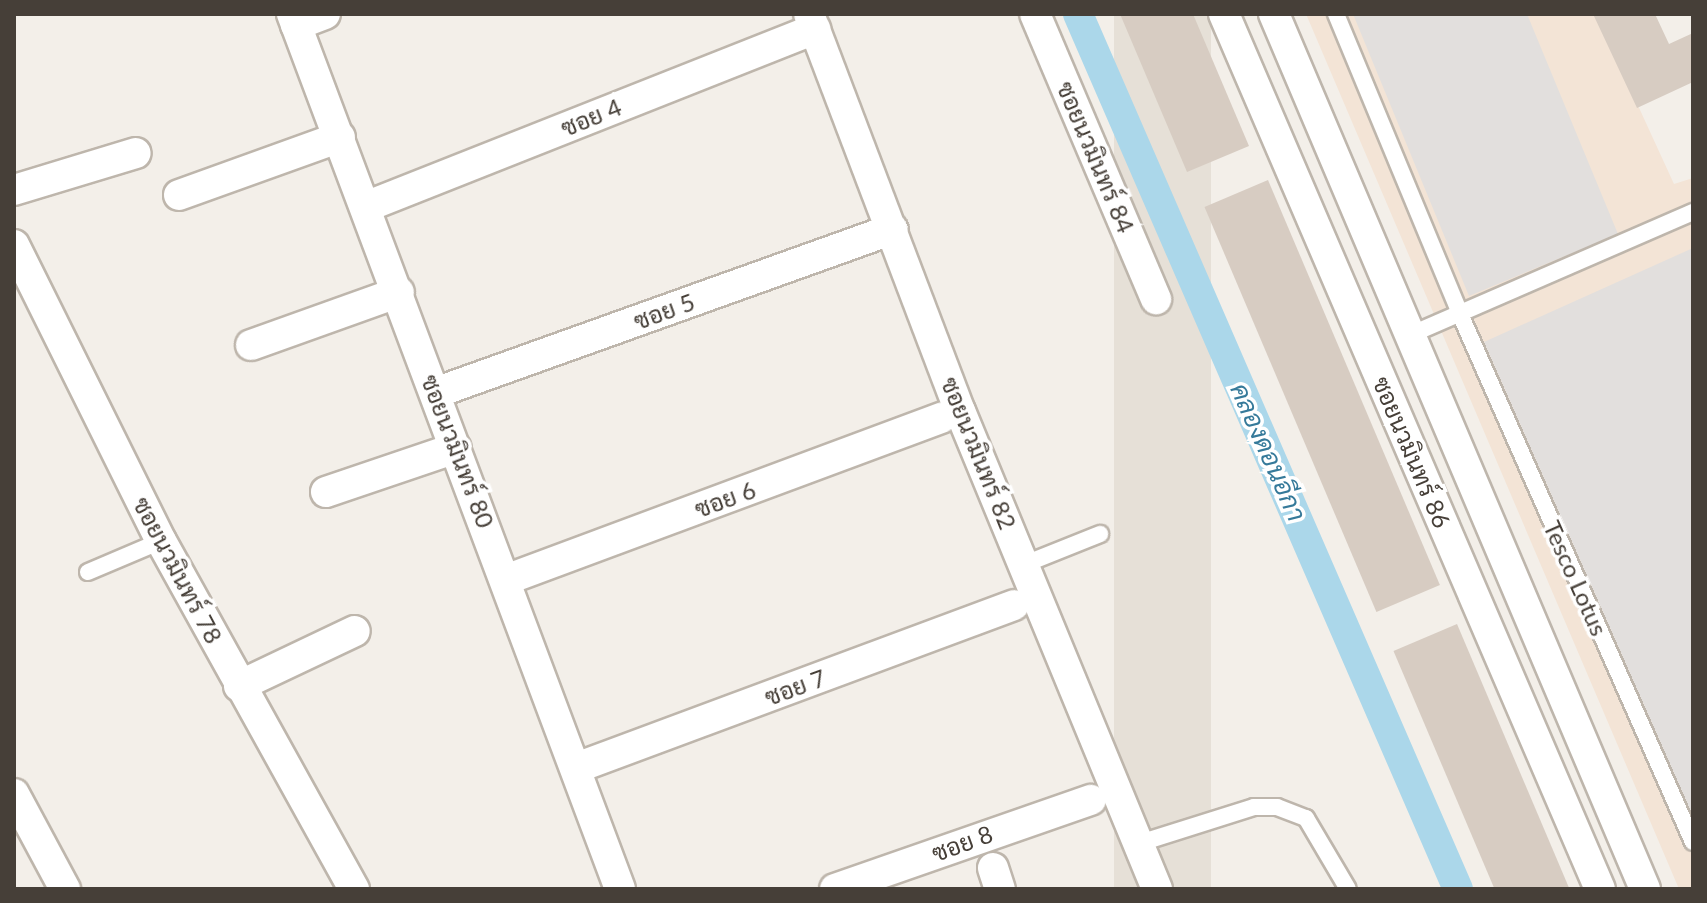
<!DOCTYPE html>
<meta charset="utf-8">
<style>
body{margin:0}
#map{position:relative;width:1707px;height:903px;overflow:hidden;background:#f3efe9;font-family:Lato,Sarabun,sans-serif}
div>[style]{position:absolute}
.residential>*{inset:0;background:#e6e0d7;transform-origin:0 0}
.commercial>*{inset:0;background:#f3e4d6}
.parking>*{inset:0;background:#e2dfdd}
.canal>*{height:30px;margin:-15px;padding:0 15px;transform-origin:15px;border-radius:15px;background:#abd7ea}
.building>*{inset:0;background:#d7ccc2;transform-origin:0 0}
.roads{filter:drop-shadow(2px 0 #beb6ac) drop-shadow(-2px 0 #beb6ac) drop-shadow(0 2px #beb6ac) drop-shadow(0 -2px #beb6ac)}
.service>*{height:16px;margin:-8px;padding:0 8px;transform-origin:8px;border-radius:8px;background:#fff}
.minor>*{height:30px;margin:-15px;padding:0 15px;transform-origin:15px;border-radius:15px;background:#fff}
span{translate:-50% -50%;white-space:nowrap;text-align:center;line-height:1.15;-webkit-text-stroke:7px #fff;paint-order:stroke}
.street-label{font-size:24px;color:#463f38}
.water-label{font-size:26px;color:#367a9a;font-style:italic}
.frame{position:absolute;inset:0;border:16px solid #463f38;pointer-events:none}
</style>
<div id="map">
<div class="residential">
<div style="left:1114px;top:14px;width:97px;height:951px"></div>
</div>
<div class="commercial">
<div style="clip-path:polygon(1306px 14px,1596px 14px,1674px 184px,1693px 178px,1693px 889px,1679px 889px)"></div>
</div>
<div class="parking">
<div style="clip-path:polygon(1353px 14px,1527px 14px,1618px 234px,1469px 296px)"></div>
<div style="clip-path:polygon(1693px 248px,1693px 816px,1484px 342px)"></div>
</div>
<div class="canal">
<div style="left:1078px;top:14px;width:954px;rotate:66.53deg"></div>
</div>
<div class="building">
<div style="clip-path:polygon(1120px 14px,1193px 14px,1249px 146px,1187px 172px)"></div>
<div style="clip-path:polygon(1593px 14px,1655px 14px,1669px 44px,1693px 33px,1693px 82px,1637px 108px)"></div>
<div style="left:1268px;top:180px;width:440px;height:69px;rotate:67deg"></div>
<div style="left:1457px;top:624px;width:288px;height:69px;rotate:67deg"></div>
</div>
<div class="roads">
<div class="service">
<div style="left:1336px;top:14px;width:325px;rotate:67.5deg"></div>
<div style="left:1460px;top:314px;width:577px;rotate:66.19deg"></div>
<div style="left:1410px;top:335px;width:309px;rotate:-23.5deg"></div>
<div style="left:1025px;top:564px;width:81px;rotate:-21.8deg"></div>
<div style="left:88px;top:572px;width:79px;rotate:-23deg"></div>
<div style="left:1140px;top:843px;width:120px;rotate:-17.5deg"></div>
<div style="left:1254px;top:807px;width:23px"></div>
<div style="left:1277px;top:807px;width:31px;rotate:21deg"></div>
<div style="left:1306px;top:818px;width:82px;rotate:59.4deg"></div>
</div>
<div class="minor">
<div style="left:292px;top:14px;width:934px;rotate:69.45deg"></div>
<div style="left:809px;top:14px;width:425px;rotate:69.2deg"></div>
<div style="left:960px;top:411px;width:517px;rotate:67.6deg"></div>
<div style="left:1035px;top:14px;width:310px;rotate:67deg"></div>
<div style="left:1224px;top:14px;width:952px;rotate:66.75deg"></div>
<div style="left:1274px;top:14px;width:950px;rotate:67.02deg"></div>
<div style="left:296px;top:25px;width:31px;rotate:-21deg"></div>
<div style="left:14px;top:190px;width:127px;rotate:-16.9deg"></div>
<div style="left:179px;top:195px;width:171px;rotate:-19.8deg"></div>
<div style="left:368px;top:206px;width:481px;rotate:-21.6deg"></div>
<div style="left:14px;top:245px;width:330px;rotate:63.6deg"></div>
<div style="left:161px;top:541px;width:398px;rotate:61deg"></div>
<div style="left:251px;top:345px;width:157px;rotate:-19.7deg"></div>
<div style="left:435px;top:393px;width:486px;rotate:-19.7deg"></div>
<div style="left:326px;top:492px;width:137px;rotate:-18.7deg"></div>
<div style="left:508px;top:579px;width:463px;rotate:-20.4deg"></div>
<div style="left:239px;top:686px;width:128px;rotate:-25.4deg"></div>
<div style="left:576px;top:768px;width:467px;rotate:-20.4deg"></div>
<div style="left:14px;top:794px;width:108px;rotate:61.8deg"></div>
<div style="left:993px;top:868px;width:22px;rotate:72deg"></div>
<div style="left:835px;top:889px;width:271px;rotate:-19.2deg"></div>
</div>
</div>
<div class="street-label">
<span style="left:591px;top:117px;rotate:-22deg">ซอย 4</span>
<span style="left:1096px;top:157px;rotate:67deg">ซอยนวมินทร์ 84</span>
<span style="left:664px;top:311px;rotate:-20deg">ซอย 5</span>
<span style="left:458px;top:451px;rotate:69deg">ซอยนวมินทร์ 80</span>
<span style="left:1412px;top:452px;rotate:67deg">ซอยนวมินทร์ 86</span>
<span style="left:979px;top:453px;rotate:68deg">ซอยนวมินทร์ 82</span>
<span style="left:725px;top:499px;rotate:-20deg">ซอย 6</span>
<span style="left:178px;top:570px;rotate:62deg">ซอยนวมินทร์ 78</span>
<span style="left:1576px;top:578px;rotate:66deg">Tesco Lotus</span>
<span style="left:795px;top:687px;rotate:-20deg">ซอย 7</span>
<span style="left:962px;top:843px;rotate:-20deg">ซอย 8</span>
</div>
<div class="water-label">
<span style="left:1268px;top:452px;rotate:66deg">คลองดอนอีกา</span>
</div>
<div class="frame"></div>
</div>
